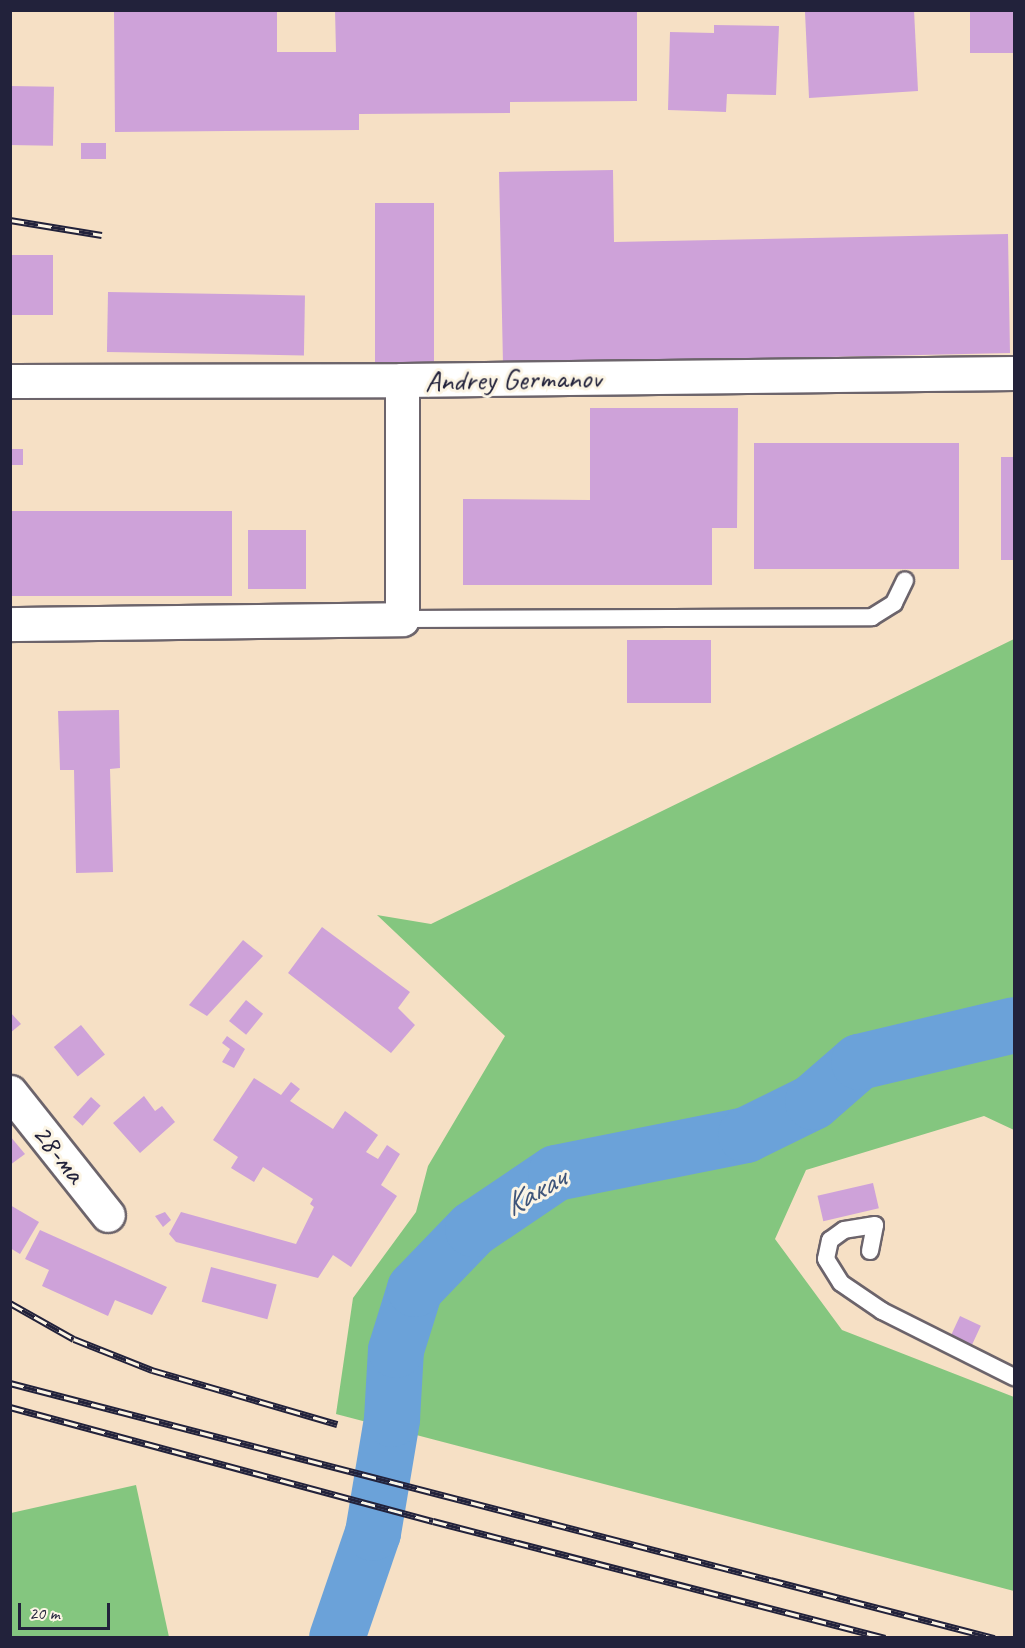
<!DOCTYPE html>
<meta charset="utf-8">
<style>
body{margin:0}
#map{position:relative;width:1025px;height:1648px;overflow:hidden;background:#f6e0c5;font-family:Caveat,sans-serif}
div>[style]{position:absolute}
.green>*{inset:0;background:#84c67f}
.river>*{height:56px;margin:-28px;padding:0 28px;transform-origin:28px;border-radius:28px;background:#6ba2d9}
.building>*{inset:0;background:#cea2d9;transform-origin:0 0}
.roads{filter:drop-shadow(2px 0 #6c646b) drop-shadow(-2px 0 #6c646b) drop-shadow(0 2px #6c646b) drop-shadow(0 -2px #6c646b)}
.service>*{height:16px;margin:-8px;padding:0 8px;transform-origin:8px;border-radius:8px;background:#fff}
.minor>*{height:33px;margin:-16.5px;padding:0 16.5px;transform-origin:16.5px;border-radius:16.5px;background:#fff}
.rail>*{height:7px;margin-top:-3.5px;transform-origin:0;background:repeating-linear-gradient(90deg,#fcf5e5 0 14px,#22223b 0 28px);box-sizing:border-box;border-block:2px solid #22223b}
span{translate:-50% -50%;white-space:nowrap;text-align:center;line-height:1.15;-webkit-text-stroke:6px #fcf5e5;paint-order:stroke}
.street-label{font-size:30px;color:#22223b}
.water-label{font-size:32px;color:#3f557a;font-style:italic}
.frame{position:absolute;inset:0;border:12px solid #22223b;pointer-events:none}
.scale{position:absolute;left:18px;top:1603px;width:92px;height:27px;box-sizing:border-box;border:3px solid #22223b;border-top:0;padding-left:8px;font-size:18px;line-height:21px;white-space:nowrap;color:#22223b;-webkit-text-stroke:4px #fcf5e5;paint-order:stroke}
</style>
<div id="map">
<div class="green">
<div style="clip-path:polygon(1014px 639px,1014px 1130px,984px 1116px,806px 1170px,775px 1239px,842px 1330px,1014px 1397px,1014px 1591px,336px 1414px,353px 1298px,416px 1212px,428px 1166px,505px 1036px,377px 915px,431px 924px)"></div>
<div style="clip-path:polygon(136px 1485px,169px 1637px,11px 1637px,11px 1513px)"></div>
</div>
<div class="river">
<div style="left:337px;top:1638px;width:111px;rotate:-71.1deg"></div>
<div style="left:373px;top:1533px;width:116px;rotate:-80.5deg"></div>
<div style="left:392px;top:1419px;width:69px;rotate:-86.7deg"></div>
<div style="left:396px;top:1350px;width:64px;rotate:-72.7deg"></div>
<div style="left:415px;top:1289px;width:83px;rotate:-46deg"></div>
<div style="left:473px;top:1229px;width:100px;rotate:-34deg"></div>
<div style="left:556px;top:1173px;width:194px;rotate:-11.3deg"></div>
<div style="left:746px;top:1135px;width:75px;rotate:-26.2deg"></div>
<div style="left:813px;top:1102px;width:61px;rotate:-41deg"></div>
<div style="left:859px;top:1062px;width:159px;rotate:-13.4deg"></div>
</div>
<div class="building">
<div style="clip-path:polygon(114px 10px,277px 10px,277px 52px,336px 52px,335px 10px,637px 10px,637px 101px,510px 102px,510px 113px,359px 114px,359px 130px,115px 132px)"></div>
<div style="clip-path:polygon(830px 10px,914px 10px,918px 91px,809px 98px,805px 12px)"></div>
<div style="left:970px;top:10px;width:44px;height:43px"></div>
<div style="clip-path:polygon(714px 25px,779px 26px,776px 95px,727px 94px,726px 112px,668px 110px,670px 32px,714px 33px)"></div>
<div style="left:10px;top:86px;width:44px;height:59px;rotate:1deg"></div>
<div style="left:106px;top:143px;width:16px;height:25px;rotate:90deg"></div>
<div style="clip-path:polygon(613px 170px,614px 242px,1008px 234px,1010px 353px,503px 364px,499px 172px)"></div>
<div style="left:375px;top:203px;width:59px;height:160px"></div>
<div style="left:10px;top:255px;width:43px;height:60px"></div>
<div style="left:108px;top:292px;width:197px;height:60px;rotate:1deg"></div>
<div style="clip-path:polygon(590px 408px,738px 408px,737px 528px,712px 528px,712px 585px,463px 585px,463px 499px,590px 500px)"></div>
<div style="left:959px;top:443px;width:126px;height:205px;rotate:90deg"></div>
<div style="left:10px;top:449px;width:13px;height:16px"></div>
<div style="left:1001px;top:457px;width:13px;height:103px"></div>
<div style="left:10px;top:511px;width:222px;height:85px"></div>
<div style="left:248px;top:530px;width:58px;height:59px"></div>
<div style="left:627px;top:640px;width:84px;height:63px"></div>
<div style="clip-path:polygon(119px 710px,120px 768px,110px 769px,113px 872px,76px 873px,74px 770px,60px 770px,58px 711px)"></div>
<div style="clip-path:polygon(322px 927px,410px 992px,398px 1008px,415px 1025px,391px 1053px,288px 973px)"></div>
<div style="clip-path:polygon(243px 940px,263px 956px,207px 1016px,189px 1005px)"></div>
<div style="left:246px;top:1000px;width:22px;height:27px;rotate:39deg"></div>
<div style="clip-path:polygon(10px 1012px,21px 1024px,10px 1033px)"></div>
<div style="left:81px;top:1025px;width:38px;height:35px;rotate:51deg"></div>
<div style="clip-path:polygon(227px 1036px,245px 1049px,234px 1068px,222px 1062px,230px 1049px,222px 1043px)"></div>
<div style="clip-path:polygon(254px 1078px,281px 1095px,291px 1082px,300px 1089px,290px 1101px,333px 1129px,345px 1111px,378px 1135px,366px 1152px,378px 1159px,387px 1145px,400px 1154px,381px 1185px,397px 1196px,351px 1267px,333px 1255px,318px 1278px,176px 1242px,169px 1234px,181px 1212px,296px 1244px,314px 1207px,310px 1204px,313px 1199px,263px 1167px,254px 1182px,231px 1168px,238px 1157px,213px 1140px)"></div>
<div style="clip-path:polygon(144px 1096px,155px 1111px,162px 1106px,175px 1122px,140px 1153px,113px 1123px)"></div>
<div style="left:91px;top:1097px;width:13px;height:27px;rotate:42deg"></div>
<div style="clip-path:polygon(10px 1136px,25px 1154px,10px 1165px)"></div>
<div style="left:873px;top:1183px;width:26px;height:57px;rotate:77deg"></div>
<div style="clip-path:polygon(10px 1205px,39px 1222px,20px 1254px,10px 1248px)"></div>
<div style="clip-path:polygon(165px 1212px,171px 1220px,163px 1227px,155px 1216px)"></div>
<div style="clip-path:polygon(40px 1230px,167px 1287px,152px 1315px,115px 1300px,108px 1316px,42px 1286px,49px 1270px,25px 1259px)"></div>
<div style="left:211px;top:1267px;width:68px;height:36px;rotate:15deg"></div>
<div style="left:960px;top:1316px;width:23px;height:25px;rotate:25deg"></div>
</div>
<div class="roads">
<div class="service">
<div style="left:402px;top:619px;width:470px;rotate:-0.2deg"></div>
<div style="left:872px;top:617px;width:26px;rotate:-32deg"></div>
<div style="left:894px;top:603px;width:25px;rotate:-64deg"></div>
<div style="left:870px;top:1251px;width:26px;rotate:-79deg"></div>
<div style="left:875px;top:1225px;width:31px;rotate:171deg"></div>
<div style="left:844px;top:1230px;width:17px;rotate:144deg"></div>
<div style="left:830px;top:1240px;width:19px;rotate:102deg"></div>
<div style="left:826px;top:1259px;width:28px;rotate:58deg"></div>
<div style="left:841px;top:1283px;width:50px;rotate:34.3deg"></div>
<div style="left:882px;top:1311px;width:148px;rotate:26.6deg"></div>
</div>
<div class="minor">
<div style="left:10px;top:381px;width:392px;rotate:-0.1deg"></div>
<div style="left:402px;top:380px;width:612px;rotate:-0.66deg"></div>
<div style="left:10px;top:624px;width:392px;rotate:-0.7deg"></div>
<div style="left:402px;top:619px;width:239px;rotate:-90deg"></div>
<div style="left:10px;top:1092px;width:157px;rotate:51.5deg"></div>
</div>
</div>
<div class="rail">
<div style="left:10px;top:220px;width:93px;rotate:9.3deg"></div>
<div style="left:10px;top:1303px;width:73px;rotate:29.4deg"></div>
<div style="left:74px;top:1339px;width:84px;rotate:21.7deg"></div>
<div style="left:152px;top:1370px;width:193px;rotate:16.3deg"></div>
<div style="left:10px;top:1383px;width:1017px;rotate:14.53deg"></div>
<div style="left:10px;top:1407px;width:438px;rotate:15.1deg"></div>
<div style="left:433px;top:1521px;width:467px;rotate:14.5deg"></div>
</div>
<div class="street-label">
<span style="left:513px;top:379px;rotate:-1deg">Andrey Germanov</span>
<span style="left:59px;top:1153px;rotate:52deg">28-ма</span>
</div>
<div class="water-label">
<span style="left:535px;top:1192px;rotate:-29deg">Какач</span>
</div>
<div class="frame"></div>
<div class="scale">20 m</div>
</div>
